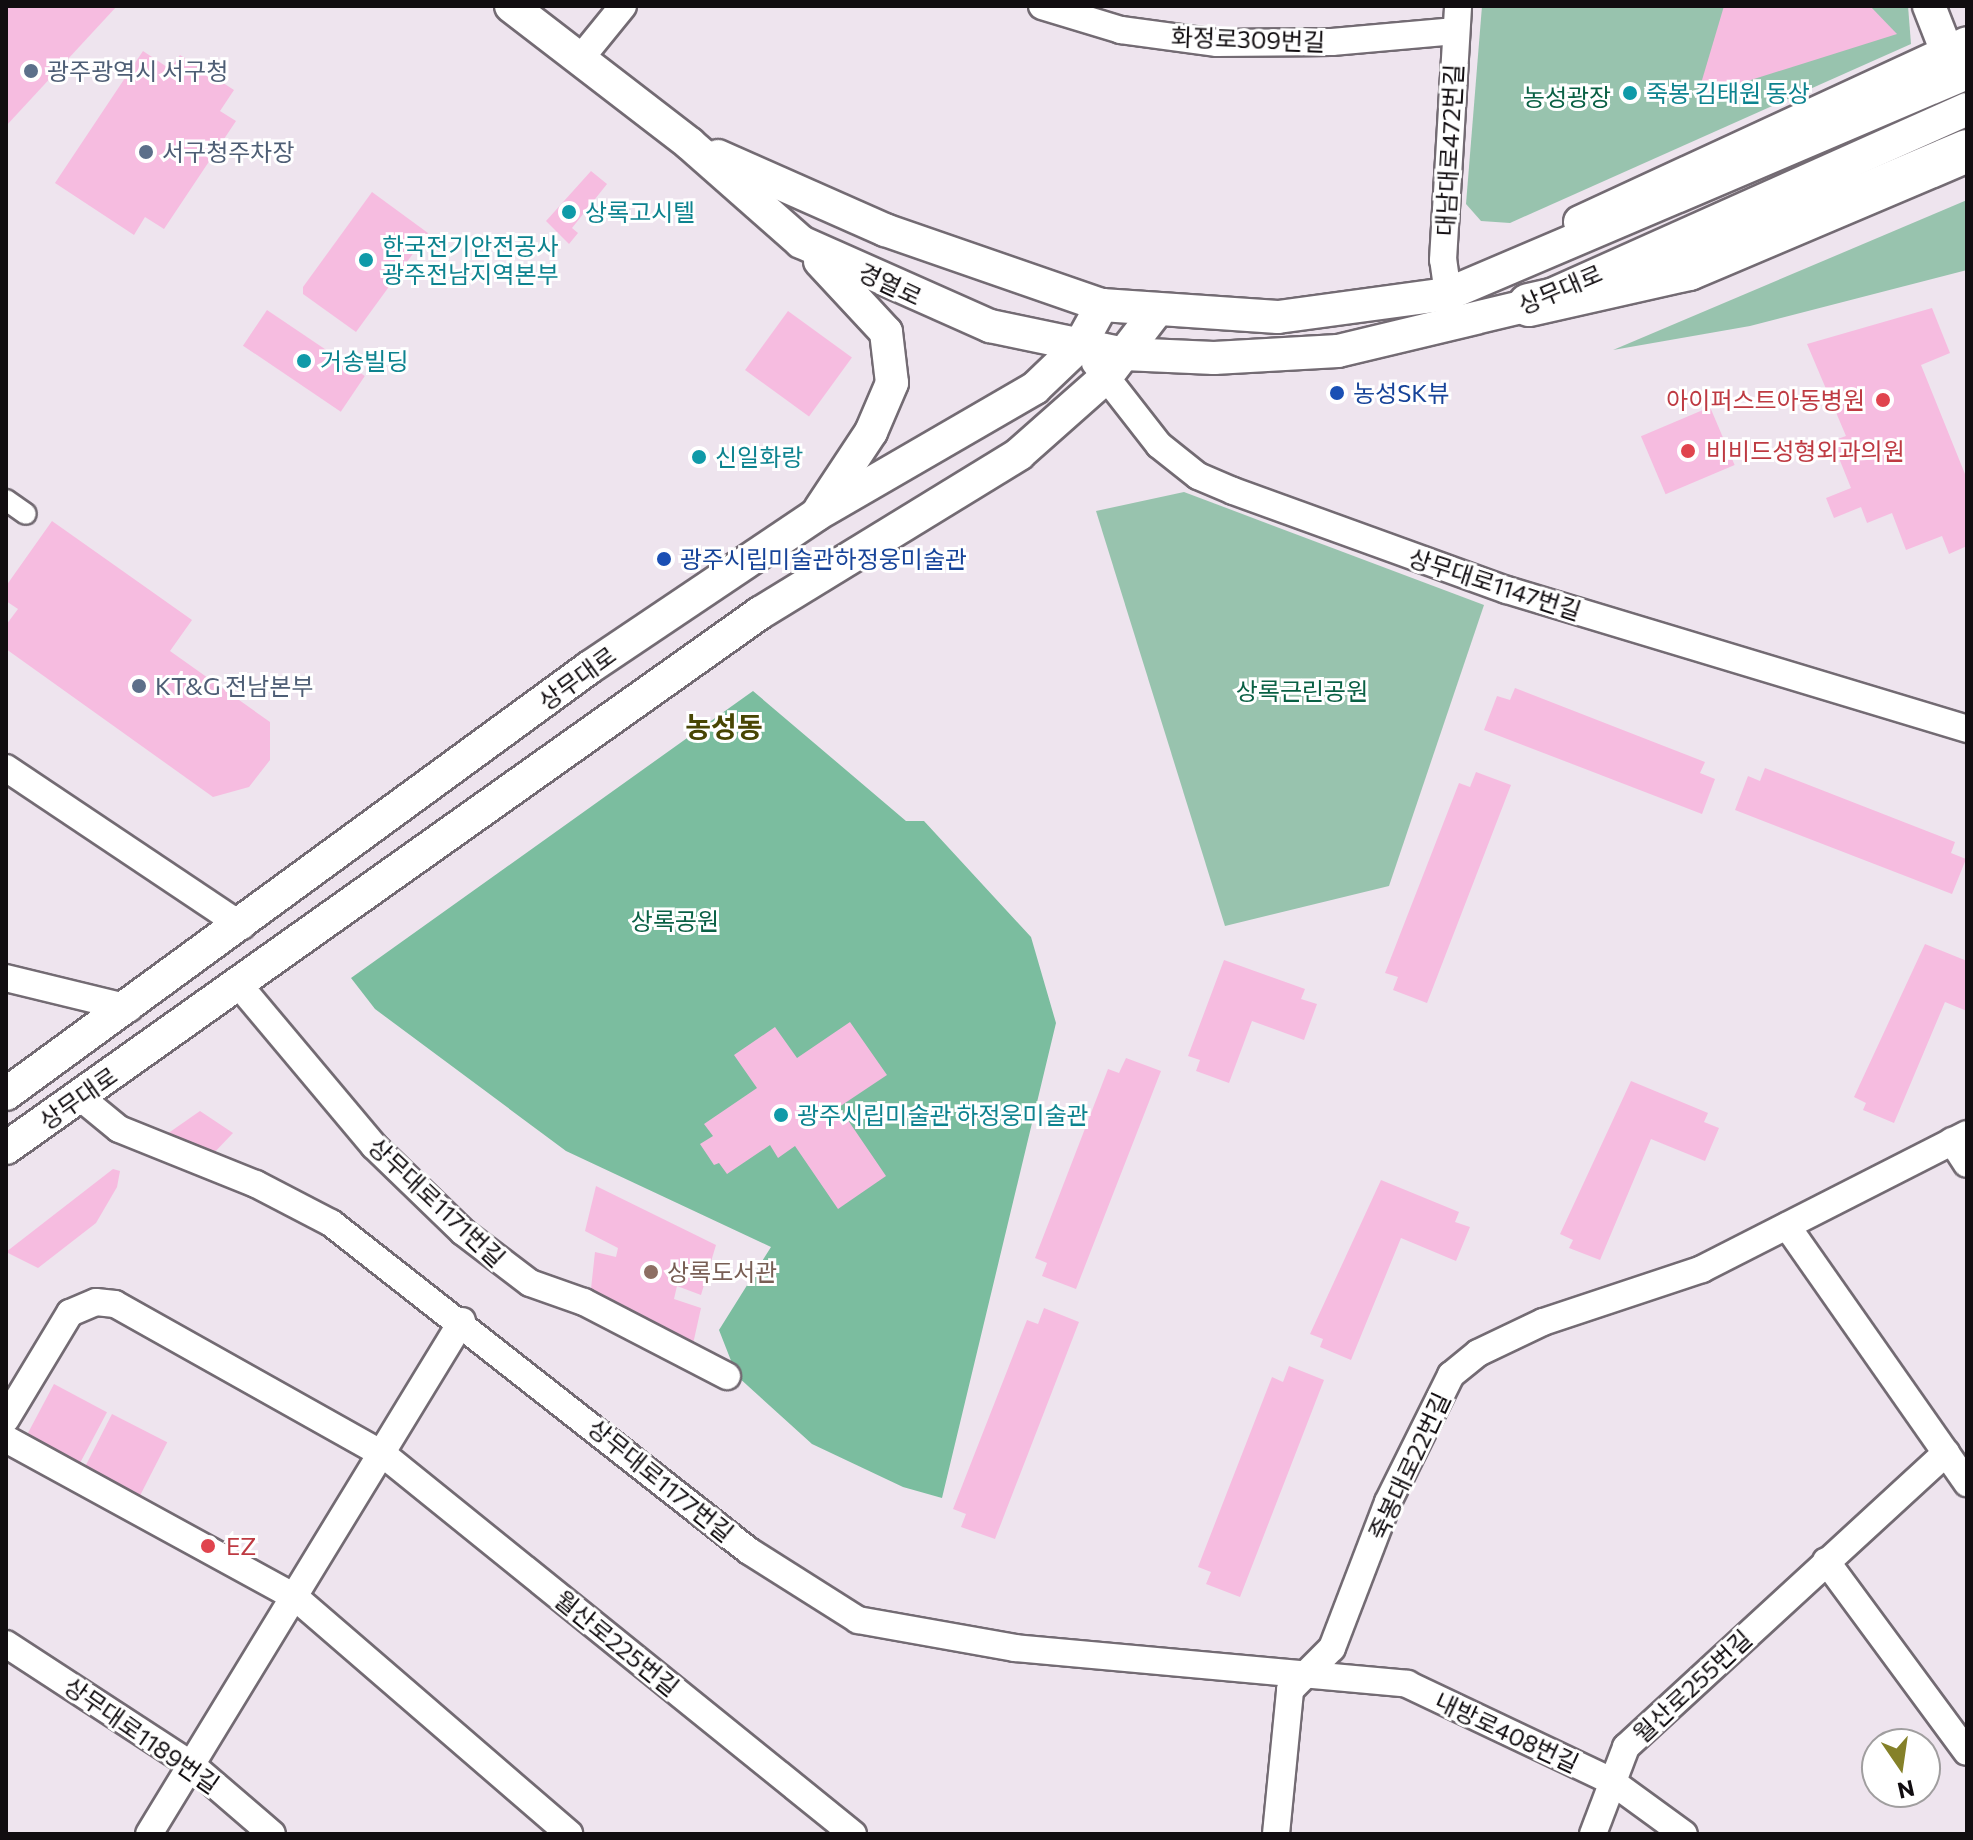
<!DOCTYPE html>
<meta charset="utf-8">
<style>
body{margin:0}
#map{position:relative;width:1973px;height:1840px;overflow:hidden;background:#eee4ee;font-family:Commissioner,"Noto Sans KR",sans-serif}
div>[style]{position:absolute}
.green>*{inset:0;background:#98c3ae}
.forest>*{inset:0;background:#7bbd9f}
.building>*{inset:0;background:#f6bce0;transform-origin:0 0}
.roads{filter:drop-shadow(2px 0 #736b73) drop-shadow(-2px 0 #736b73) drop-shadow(0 2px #736b73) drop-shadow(0 -2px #736b73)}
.pedestrian>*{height:20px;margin:-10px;padding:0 10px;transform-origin:10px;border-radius:10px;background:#fff}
.minor>*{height:26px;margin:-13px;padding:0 13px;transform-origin:13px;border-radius:13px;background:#fff}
.tertiary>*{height:32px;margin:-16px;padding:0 16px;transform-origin:16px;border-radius:16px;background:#fff}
.primary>*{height:42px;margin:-21px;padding:0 21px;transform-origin:21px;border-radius:21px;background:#fff}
.dots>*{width:22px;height:22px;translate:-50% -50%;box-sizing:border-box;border:4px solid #fff;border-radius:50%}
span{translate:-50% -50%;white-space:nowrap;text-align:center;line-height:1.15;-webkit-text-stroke:6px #fff;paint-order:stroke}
.street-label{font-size:24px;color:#110d10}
.service-label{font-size:24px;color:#4e5e75}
.left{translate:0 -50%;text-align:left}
.culture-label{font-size:24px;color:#0d838f}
.park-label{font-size:24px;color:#096044}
.transit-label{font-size:24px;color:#164399}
.health-label{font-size:24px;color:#be3a42}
.right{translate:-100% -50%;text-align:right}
.education-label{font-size:24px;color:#785e54}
.quarter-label{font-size:28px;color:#484503;font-weight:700}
.frame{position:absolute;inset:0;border:8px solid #110d10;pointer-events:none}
.north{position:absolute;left:1861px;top:1728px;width:80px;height:80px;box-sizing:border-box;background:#fff;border:2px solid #a09e9f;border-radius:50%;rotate:167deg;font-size:22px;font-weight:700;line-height:32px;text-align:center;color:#110d10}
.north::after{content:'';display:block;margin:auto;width:28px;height:36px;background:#858129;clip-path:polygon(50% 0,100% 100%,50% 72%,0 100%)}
</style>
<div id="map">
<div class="green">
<div style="clip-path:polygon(1482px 6px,1908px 6px,1911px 44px,1510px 223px,1481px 221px,1466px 204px)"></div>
<div style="clip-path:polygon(1967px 200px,1967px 270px,1750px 326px,1613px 350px)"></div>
<div style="clip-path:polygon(1184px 492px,1484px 605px,1389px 886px,1225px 926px,1096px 511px)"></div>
</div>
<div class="forest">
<div style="clip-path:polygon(753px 691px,906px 821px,924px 821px,1031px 937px,1056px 1023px,942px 1498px,903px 1487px,812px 1444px,737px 1376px,719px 1330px,771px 1247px,566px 1151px,375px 1009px,351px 978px)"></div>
</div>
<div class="building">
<div style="clip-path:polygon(6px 6px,117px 6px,6px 126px)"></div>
<div style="clip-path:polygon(1724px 6px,1870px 6px,1897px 34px,1697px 97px)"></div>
<div style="clip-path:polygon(143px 51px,170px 69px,180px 55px,234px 90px,220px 111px,236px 121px,164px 229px,145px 217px,134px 235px,55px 183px)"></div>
<div style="clip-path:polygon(591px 171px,607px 184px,572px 228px,578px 233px,569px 244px,546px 221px)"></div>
<div style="clip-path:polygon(372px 192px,428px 233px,356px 332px,303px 294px,303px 287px)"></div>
<div style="clip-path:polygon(1932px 308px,1950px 353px,1921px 365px,1967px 479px,1967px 546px,1949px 554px,1942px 536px,1906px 550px,1892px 513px,1867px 523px,1861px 507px,1834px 518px,1826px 498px,1851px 488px,1832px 441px,1846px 436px,1807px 344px)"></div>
<div style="left:267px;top:310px;width:118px;height:43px;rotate:34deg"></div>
<div style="left:788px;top:311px;width:79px;height:73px;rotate:36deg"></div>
<div style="left:1710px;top:407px;width:63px;height:75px;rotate:67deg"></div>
<div style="clip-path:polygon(52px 521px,192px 620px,170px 651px,270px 722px,270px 760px,249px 787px,213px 797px,6px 649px,6px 625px,18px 609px,6px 601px,6px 586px)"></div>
<div style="clip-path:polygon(1515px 688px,1705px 762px,1700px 773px,1715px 779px,1702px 814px,1484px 730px,1497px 696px,1510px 700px)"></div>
<div style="clip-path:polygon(1765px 768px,1955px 842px,1951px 853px,1966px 859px,1952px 894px,1735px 810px,1748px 776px,1760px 781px)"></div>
<div style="clip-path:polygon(1476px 772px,1511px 785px,1427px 1003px,1393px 990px,1398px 977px,1385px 973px,1459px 783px,1470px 787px)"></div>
<div style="clip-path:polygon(1925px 944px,1967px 961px,1967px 1011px,1945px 1002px,1894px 1123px,1863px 1110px,1866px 1103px,1854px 1097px)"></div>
<div style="clip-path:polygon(1224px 960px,1305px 989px,1301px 999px,1317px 1004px,1304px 1040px,1252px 1021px,1229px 1083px,1196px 1071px,1200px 1060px,1188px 1056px)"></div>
<div style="clip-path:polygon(850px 1022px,887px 1075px,839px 1107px,886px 1176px,838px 1209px,795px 1146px,778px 1158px,770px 1145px,727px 1174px,719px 1163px,714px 1165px,700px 1144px,713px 1136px,704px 1124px,757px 1088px,734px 1055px,775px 1027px,797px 1058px)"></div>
<div style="clip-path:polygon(1126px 1058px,1161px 1071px,1076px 1289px,1042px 1276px,1047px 1263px,1035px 1258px,1108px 1069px,1119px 1073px)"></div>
<div style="clip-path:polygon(1631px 1081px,1708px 1113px,1704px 1122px,1719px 1128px,1705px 1161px,1651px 1139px,1600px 1260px,1569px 1248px,1573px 1240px,1560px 1234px)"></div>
<div style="clip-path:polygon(200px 1111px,233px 1133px,210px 1157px,157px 1141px)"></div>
<div style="clip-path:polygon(113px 1169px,120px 1171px,117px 1187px,96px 1223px,38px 1268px,6px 1252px)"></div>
<div style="clip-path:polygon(1381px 1180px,1459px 1212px,1455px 1222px,1470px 1227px,1456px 1261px,1401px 1238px,1351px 1360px,1320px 1347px,1323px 1339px,1310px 1334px)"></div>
<div style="clip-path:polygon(596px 1186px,716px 1245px,701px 1295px,677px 1286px,674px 1299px,701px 1308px,693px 1344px,590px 1298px,595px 1252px,616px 1257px,618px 1248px,585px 1231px)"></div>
<div style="clip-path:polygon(1044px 1308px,1079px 1322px,995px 1539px,961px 1527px,966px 1514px,953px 1509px,1027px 1320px,1038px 1324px)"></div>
<div style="clip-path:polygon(1289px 1366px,1324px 1380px,1240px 1597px,1206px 1584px,1211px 1572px,1198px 1567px,1272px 1377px,1283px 1382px)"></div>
<div style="left:54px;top:1384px;width:60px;height:60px;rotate:28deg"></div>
<div style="left:112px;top:1414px;width:62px;height:61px;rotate:27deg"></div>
</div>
<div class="roads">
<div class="pedestrian">
<div style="left:6px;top:500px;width:24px;rotate:35deg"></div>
</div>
<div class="minor">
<div style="left:1042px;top:6px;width:83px;rotate:16.9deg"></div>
<div style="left:1121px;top:30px;width:97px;rotate:7.7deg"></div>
<div style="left:1217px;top:43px;width:115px;rotate:-0.5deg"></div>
<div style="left:1332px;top:42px;width:124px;rotate:-5.1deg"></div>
<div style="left:580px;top:59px;width:68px;rotate:-50.9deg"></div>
<div style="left:1448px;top:294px;width:34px;rotate:-98deg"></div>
<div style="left:1443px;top:260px;width:254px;rotate:-86.6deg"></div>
<div style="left:1095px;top:363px;width:104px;rotate:52deg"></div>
<div style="left:1159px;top:445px;width:50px;rotate:38.5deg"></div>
<div style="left:1198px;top:476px;width:38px;rotate:23deg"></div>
<div style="left:1233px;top:491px;width:291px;rotate:19.9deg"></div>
<div style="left:1507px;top:590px;width:481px;rotate:16.8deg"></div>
<div style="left:6px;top:768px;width:284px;rotate:33.8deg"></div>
<div style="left:6px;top:978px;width:127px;rotate:13.7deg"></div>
<div style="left:239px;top:985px;width:210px;rotate:50deg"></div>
<div style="left:374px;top:1146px;width:124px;rotate:44deg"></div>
<div style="left:463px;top:1232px;width:84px;rotate:37.3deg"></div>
<div style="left:530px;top:1283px;width:57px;rotate:19.4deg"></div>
<div style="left:584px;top:1302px;width:161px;rotate:27.4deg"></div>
<div style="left:80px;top:1097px;width:50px;rotate:39.4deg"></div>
<div style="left:119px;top:1129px;width:148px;rotate:21.9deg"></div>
<div style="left:256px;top:1184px;width:85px;rotate:27.5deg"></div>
<div style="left:331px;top:1223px;width:531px;rotate:38.12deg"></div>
<div style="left:749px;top:1551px;width:129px;rotate:32.3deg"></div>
<div style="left:858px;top:1620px;width:159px;rotate:10.1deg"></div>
<div style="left:1015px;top:1648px;width:394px;rotate:5.2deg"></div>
<div style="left:1407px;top:1684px;width:226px;rotate:25.4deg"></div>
<div style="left:1611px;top:1781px;width:90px;rotate:36deg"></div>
<div style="left:1952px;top:1141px;width:27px;rotate:57deg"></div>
<div style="left:1787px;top:1226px;width:314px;rotate:55deg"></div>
<div style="left:6px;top:1419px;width:124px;rotate:-58.9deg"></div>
<div style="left:70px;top:1313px;width:28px;rotate:-23deg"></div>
<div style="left:96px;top:1302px;width:19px;rotate:6deg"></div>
<div style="left:115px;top:1304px;width:308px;rotate:29.3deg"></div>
<div style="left:384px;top:1455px;width:603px;rotate:38.94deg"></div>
<div style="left:6px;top:1439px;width:331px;rotate:28.7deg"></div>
<div style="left:296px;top:1598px;width:361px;rotate:40.8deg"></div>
<div style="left:1826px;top:1561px;width:237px;rotate:53.6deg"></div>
<div style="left:6px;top:1644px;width:223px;rotate:33.1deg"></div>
<div style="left:193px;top:1766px;width:104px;rotate:40.7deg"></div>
<div style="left:149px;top:1834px;width:601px;rotate:-58.61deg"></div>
<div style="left:1276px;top:1834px;width:145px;rotate:-84.4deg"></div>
<div style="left:1290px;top:1690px;width:59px;rotate:-45deg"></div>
<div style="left:1332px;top:1648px;width:156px;rotate:-69deg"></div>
<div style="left:1388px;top:1502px;width:142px;rotate:-63.6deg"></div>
<div style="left:1451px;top:1375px;width:35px;rotate:-39deg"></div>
<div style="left:1478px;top:1353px;width:72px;rotate:-25.5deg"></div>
<div style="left:1543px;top:1322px;width:168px;rotate:-18.4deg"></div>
<div style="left:1702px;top:1269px;width:297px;rotate:-27deg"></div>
<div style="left:1593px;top:1834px;width:93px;rotate:-69.2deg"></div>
<div style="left:1626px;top:1747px;width:435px;rotate:-42.6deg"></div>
</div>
<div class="tertiary">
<div style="left:511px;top:6px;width:226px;rotate:37.6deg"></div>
<div style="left:690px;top:144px;width:148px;rotate:41.4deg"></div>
<div style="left:801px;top:242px;width:207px;rotate:24deg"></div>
<div style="left:990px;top:326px;width:137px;rotate:11.8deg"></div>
<div style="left:1124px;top:354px;width:90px;rotate:2.5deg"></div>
<div style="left:1214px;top:358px;width:124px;rotate:-3.2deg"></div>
<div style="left:1338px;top:351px;width:196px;rotate:-13.5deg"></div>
<div style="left:1529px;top:305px;width:480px;rotate:-24.1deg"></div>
<div style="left:1929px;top:6px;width:49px;rotate:68.6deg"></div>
<div style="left:718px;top:156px;width:183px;rotate:23.9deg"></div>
<div style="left:885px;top:230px;width:230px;rotate:19.1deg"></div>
<div style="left:1102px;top:305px;width:176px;rotate:3.9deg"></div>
<div style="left:1278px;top:317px;width:172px;rotate:-7.7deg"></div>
<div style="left:1448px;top:294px;width:564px;rotate:-23.07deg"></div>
<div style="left:1580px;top:222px;width:426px;rotate:-24.8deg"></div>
<div style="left:820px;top:261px;width:97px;rotate:47.1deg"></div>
<div style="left:886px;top:332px;width:51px;rotate:83.3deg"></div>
<div style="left:892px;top:383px;width:53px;rotate:113.2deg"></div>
<div style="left:871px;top:432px;width:92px;rotate:123.5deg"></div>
<div style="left:6px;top:1094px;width:723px;rotate:-36.17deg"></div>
<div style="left:590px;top:667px;width:272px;rotate:-33.9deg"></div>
<div style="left:816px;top:515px;width:253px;rotate:-30.1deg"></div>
<div style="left:1035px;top:388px;width:62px;rotate:-43.7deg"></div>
<div style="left:1080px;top:345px;width:46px;rotate:-61.2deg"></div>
<div style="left:6px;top:1148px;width:925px;rotate:-35.36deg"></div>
<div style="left:760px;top:613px;width:304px;rotate:-31.5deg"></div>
<div style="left:1019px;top:454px;width:116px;rotate:-41.5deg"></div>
<div style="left:1106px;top:377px;width:81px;rotate:-52.6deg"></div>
</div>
<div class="primary">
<div style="left:1529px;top:305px;width:164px;rotate:-12.7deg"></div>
<div style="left:1689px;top:269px;width:302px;rotate:-23deg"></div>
</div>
</div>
<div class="dots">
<div style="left:31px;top:71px;background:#5c6f8a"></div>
<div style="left:1630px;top:93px;background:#0f9aa8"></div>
<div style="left:146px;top:152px;background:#5c6f8a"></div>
<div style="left:569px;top:212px;background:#0f9aa8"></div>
<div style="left:366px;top:260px;background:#0f9aa8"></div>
<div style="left:304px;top:361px;background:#0f9aa8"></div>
<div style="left:1337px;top:393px;background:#1a4fb4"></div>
<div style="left:1883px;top:400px;background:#e0444e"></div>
<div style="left:1688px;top:451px;background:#e0444e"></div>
<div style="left:699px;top:457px;background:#0f9aa8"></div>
<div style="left:664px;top:559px;background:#1a4fb4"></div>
<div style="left:139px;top:686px;background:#5c6f8a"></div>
<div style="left:781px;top:1115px;background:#0f9aa8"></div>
<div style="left:651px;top:1272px;background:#8d6e63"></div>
<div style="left:208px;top:1546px;background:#e0444e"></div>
</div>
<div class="street-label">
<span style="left:1248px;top:39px;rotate:2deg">화정로309번길</span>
<span style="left:1449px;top:150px;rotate:-87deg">대남대로472번길</span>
<span style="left:890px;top:284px;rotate:25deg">경열로</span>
<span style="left:1560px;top:289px;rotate:-23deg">상무대로</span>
<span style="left:1495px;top:584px;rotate:18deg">상무대로1147번길</span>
<span style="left:577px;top:678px;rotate:-36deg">상무대로</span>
<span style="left:78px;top:1098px;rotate:-35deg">상무대로</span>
<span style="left:437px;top:1202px;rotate:43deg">상무대로1171번길</span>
<span style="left:1409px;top:1466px;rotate:-65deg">죽봉대로22번길</span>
<span style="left:661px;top:1480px;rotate:39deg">상무대로1177번길</span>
<span style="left:617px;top:1643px;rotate:39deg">월산로225번길</span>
<span style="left:1692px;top:1686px;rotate:-43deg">월산로255번길</span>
<span style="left:1507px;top:1732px;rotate:25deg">내방로408번길</span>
<span style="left:142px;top:1735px;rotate:35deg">상무대로1189번길</span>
</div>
<div class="service-label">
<span class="left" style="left:47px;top:71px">광주광역시 서구청</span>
<span class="left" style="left:162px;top:152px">서구청주차장</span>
<span class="left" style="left:155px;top:686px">KT&amp;G 전남본부</span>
</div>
<div class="culture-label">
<span class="left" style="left:1646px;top:93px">죽봉 김태원 동상</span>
<span class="left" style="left:585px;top:212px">상록고시텔</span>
<span class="left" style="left:382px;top:260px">한국전기안전공사<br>광주전남지역본부</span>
<span class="left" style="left:320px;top:361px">거송빌딩</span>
<span class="left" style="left:715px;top:457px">신일화랑</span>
<span class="left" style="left:797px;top:1115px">광주시립미술관 하정웅미술관</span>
</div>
<div class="park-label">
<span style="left:1567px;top:97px">농성광장</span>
<span style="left:1302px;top:691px">상록근린공원</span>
<span style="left:675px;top:921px">상록공원</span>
</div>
<div class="transit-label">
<span class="left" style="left:1353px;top:393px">농성SK뷰</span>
<span class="left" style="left:680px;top:559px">광주시립미술관하정웅미술관</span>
</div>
<div class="health-label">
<span class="right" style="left:1865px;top:400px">아이퍼스트아동병원</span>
<span class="left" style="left:1706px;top:451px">비비드성형외과의원</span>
<span class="left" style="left:226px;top:1546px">EZ</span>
</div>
<div class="education-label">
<span class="left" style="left:667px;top:1272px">상록도서관</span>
</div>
<div class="quarter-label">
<span style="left:724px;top:726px">농성동</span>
</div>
<div class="frame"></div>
<div class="north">N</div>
</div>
